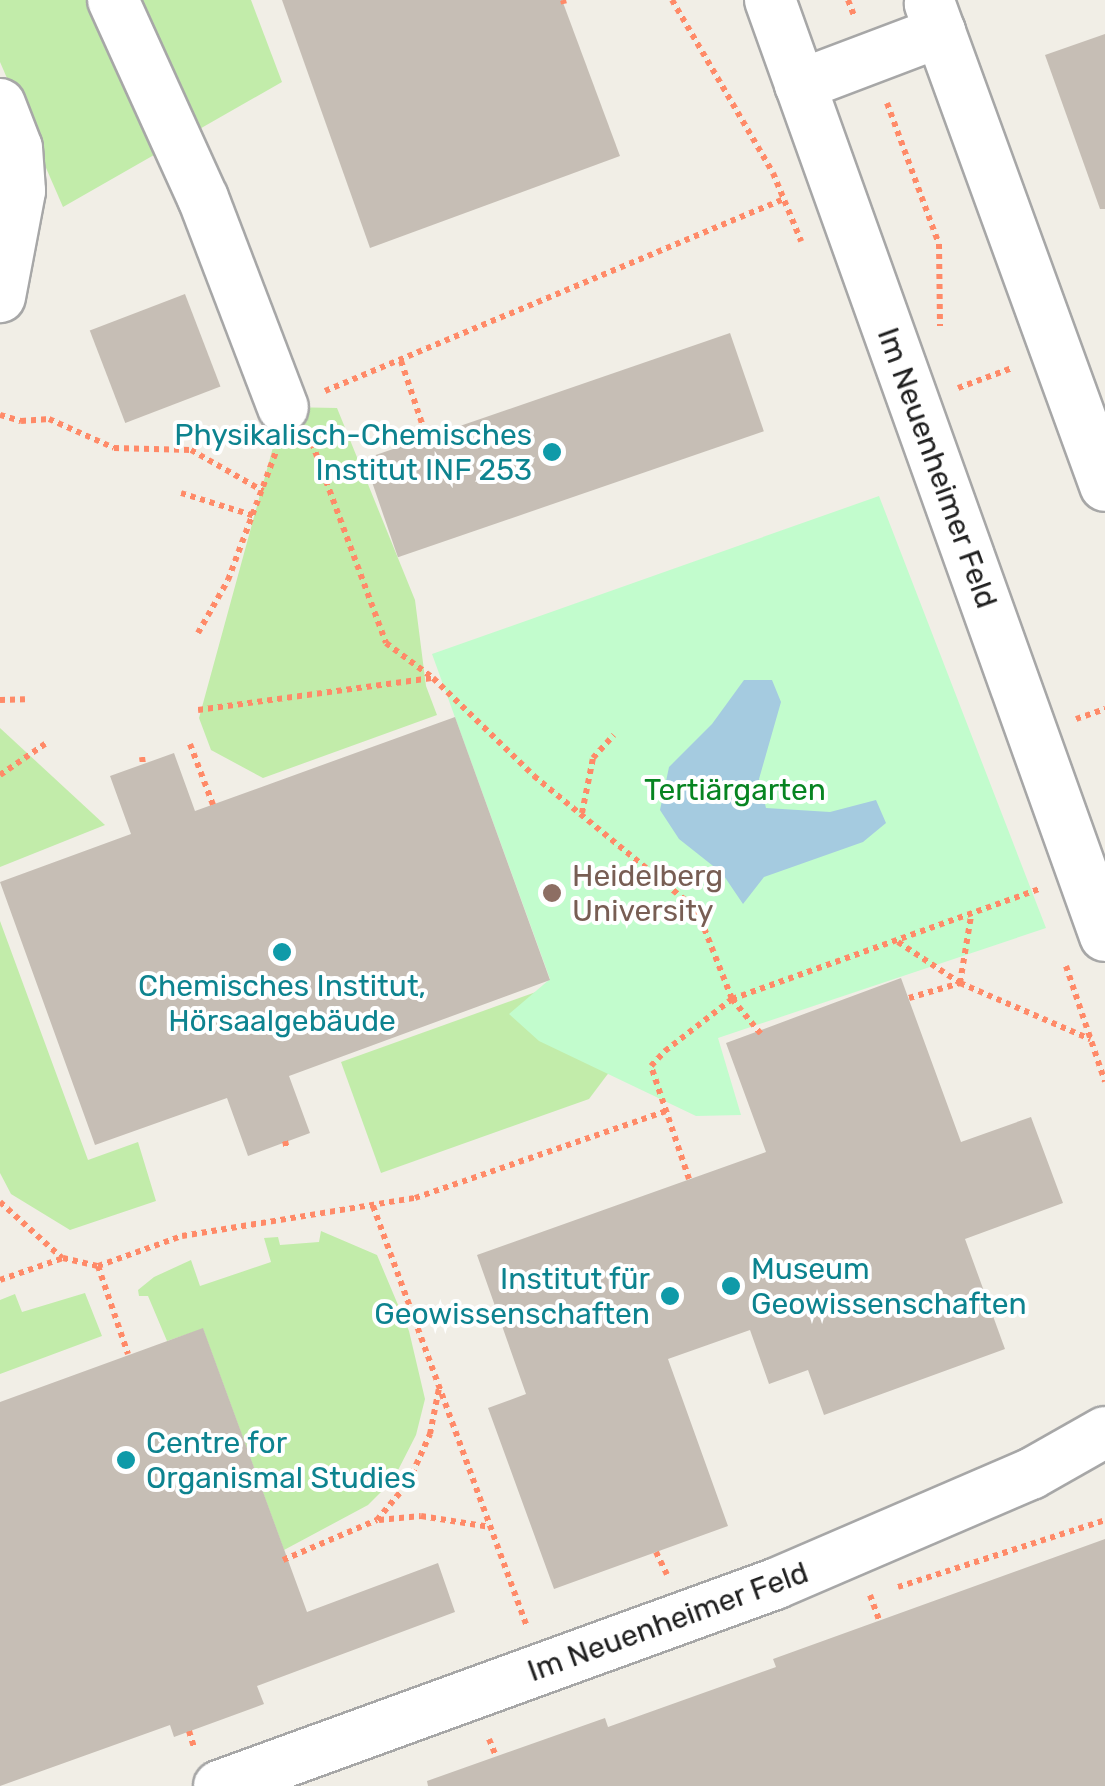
<!DOCTYPE html>
<meta charset="utf-8">
<style>
body{margin:0}
#map{position:relative;width:1105px;height:1786px;overflow:hidden;background:#f1eee6;font-family:Rubik,sans-serif}
div>[style]{position:absolute}
.grass>*{inset:0;background:#c2ecaa}
.park>*{inset:0;background:#c2fccd}
.water>*{inset:0;background:#a5cbe0}
.building>*{inset:0;background:#c6beb5;transform-origin:0 0}
.path>*{height:6px;margin-top:-3px;transform-origin:0;background:repeating-linear-gradient(90deg,#ff8a68 0 5px,transparent 0 10px)}
.roads{filter:drop-shadow(2px 0 #a7a7a7) drop-shadow(-2px 0 #a7a7a7) drop-shadow(0 2px #a7a7a7) drop-shadow(0 -2px #a7a7a7)}
.minor>*{height:50px;margin:-25px;padding:0 25px;transform-origin:25px;border-radius:25px;background:#fff}
.dots>*{width:28px;height:28px;translate:-50% -50%;box-sizing:border-box;border:5px solid #fff;border-radius:50%}
span{translate:-50% -50%;white-space:nowrap;text-align:center;line-height:1.15;-webkit-text-stroke:8px #fff;paint-order:stroke}
.culture-label{font-size:30px;color:#0d838f}
.right{translate:-100% -50%;text-align:right}
.left{translate:0 -50%;text-align:left}
.street-label{font-size:30px;color:#202020}
.park-label{font-size:30px;color:#078421}
.education-label{font-size:30px;color:#785e54}
</style>
<div id="map">
<div class="grass">
<div style="clip-path:polygon(0 0,251px 0,282px 82px,63px 207px,0 62px)"></div>
<div style="clip-path:polygon(284px 407px,337px 408px,415px 600px,426px 686px,437px 715px,263px 778px,211px 750px,199px 718px)"></div>
<div style="clip-path:polygon(0 728px,105px 825px,0 867px)"></div>
<div style="clip-path:polygon(0 921px,88px 1160px,138px 1142px,156px 1201px,70px 1230px,11px 1194px,0 1173px)"></div>
<div style="clip-path:polygon(704px 946px,589px 1099px,381px 1173px,341px 1062px,589px 973px)"></div>
<div style="clip-path:polygon(321px 1231px,377px 1255px,409px 1331px,425px 1399px,416px 1435px,393px 1480px,368px 1505px,284px 1550px,203px 1329px,167px 1341px,148px 1296px,139px 1296px,138px 1290px,154px 1277px,191px 1260px,200px 1286px,271px 1262px,264px 1238px,278px 1237px,280px 1245px,319px 1242px)"></div>
<div style="clip-path:polygon(85px 1293px,102px 1336px,0 1374px,0 1300px,15px 1294px,22px 1312px)"></div>
</div>
<div class="park">
<div style="clip-path:polygon(879px 496px,1046px 928px,718px 1038px,741px 1115px,696px 1116px,539px 1041px,509px 1014px,550px 979px,432px 654px)"></div>
</div>
<div class="water">
<div style="clip-path:polygon(744px 680px,772px 680px,781px 702px,759px 779px,766px 808px,830px 812px,876px 800px,886px 823px,863px 842px,764px 877px,743px 904px,722px 873px,679px 839px,660px 810px,669px 767px,712px 724px)"></div>
</div>
<div class="building">
<div style="clip-path:polygon(282px 0,562px 0,620px 156px,370px 248px)"></div>
<div style="clip-path:polygon(1105px 34px,1105px 209px,1100px 209px,1045px 55px)"></div>
<div style="left:185px;top:294px;width:99px;height:102px;rotate:69deg"></div>
<div style="left:730px;top:333px;width:104px;height:387px;rotate:71deg"></div>
<div style="clip-path:polygon(455px 717px,550px 980px,289px 1076px,310px 1133px,248px 1156px,227px 1098px,95px 1145px,0 882px,131px 834px,110px 776px,174px 753px,195px 811px)"></div>
<div style="clip-path:polygon(901px 978px,961px 1142px,1031px 1117px,1063px 1203px,965px 1239px,1005px 1349px,824px 1415px,808px 1370px,769px 1384px,750px 1330px,668px 1359px,728px 1526px,554px 1589px,488px 1408px,526px 1394px,477px 1255px,766px 1152px,726px 1043px)"></div>
<div style="clip-path:polygon(203px 1328px,307px 1612px,438px 1563px,455px 1612px,257px 1686px,264px 1704px,174px 1737px,170px 1725px,0 1786px,0 1402px)"></div>
<div style="clip-path:polygon(1105px 1539px,1105px 1786px,428px 1786px,427px 1781px,605px 1718px,608px 1727px,776px 1667px,773px 1659px)"></div>
</div>
<div class="path">
<div style="left:563px;top:0;width:4px;rotate:76deg"></div>
<div style="left:672px;top:0;width:200px;rotate:59.7deg"></div>
<div style="left:773px;top:173px;width:74px;rotate:67.6deg"></div>
<div style="left:848px;top:0;width:17px;rotate:69deg"></div>
<div style="left:887px;top:103px;width:150px;rotate:69.8deg"></div>
<div style="left:939px;top:244px;width:82px;rotate:89.3deg"></div>
<div style="left:401px;top:361px;width:84px;rotate:71.4deg"></div>
<div style="left:958px;top:388px;width:58px;rotate:-20.3deg"></div>
<div style="left:325px;top:391px;width:498px;rotate:-22.7deg"></div>
<div style="left:0;top:415px;width:22px;rotate:16deg"></div>
<div style="left:21px;top:421px;width:28px;rotate:-4deg"></div>
<div style="left:49px;top:419px;width:71px;rotate:24deg"></div>
<div style="left:114px;top:448px;width:77px;rotate:1.5deg"></div>
<div style="left:191px;top:450px;width:83px;rotate:29.7deg"></div>
<div style="left:312px;top:443px;width:213px;rotate:69.7deg"></div>
<div style="left:386px;top:643px;width:59px;rotate:36.7deg"></div>
<div style="left:433px;top:678px;width:141px;rotate:44.1deg"></div>
<div style="left:534px;top:776px;width:211px;rotate:39.4deg"></div>
<div style="left:697px;top:910px;width:96px;rotate:68.5deg"></div>
<div style="left:732px;top:999px;width:45px;rotate:50.4deg"></div>
<div style="left:181px;top:493px;width:77px;rotate:17.3deg"></div>
<div style="left:198px;top:633px;width:61px;rotate:-60.5deg"></div>
<div style="left:228px;top:580px;width:140px;rotate:-69.5deg"></div>
<div style="left:0;top:700px;width:25px;rotate:-2deg"></div>
<div style="left:198px;top:710px;width:236px;rotate:-7.8deg"></div>
<div style="left:1076px;top:719px;width:31px;rotate:-19deg"></div>
<div style="left:190px;top:744px;width:65px;rotate:69.3deg"></div>
<div style="left:142px;top:757px;width:7px;rotate:82deg"></div>
<div style="left:0;top:775px;width:55px;rotate:-34.6deg"></div>
<div style="left:582px;top:813px;width:56px;rotate:-78.7deg"></div>
<div style="left:593px;top:758px;width:31px;rotate:-48deg"></div>
<div style="left:898px;top:942px;width:74px;rotate:33.5deg"></div>
<div style="left:960px;top:983px;width:142px;rotate:23.3deg"></div>
<div style="left:1066px;top:966px;width:122px;rotate:71.4deg"></div>
<div style="left:909px;top:998px;width:53px;rotate:-16.4deg"></div>
<div style="left:960px;top:983px;width:68px;rotate:-80.7deg"></div>
<div style="left:285px;top:1141px;width:8px;rotate:76deg"></div>
<div style="left:689px;top:1179px;width:119px;rotate:-108.6deg"></div>
<div style="left:651px;top:1066px;width:21px;rotate:-47deg"></div>
<div style="left:665px;top:1051px;width:85px;rotate:-37.8deg"></div>
<div style="left:732px;top:999px;width:327px;rotate:-19.7deg"></div>
<div style="left:0;top:1202px;width:84px;rotate:42.1deg"></div>
<div style="left:373px;top:1206px;width:447px;rotate:69.9deg"></div>
<div style="left:98px;top:1266px;width:93px;rotate:71.2deg"></div>
<div style="left:0;top:1280px;width:67px;rotate:-19.2deg"></div>
<div style="left:63px;top:1258px;width:36px;rotate:13deg"></div>
<div style="left:98px;top:1266px;width:89px;rotate:-19.7deg"></div>
<div style="left:182px;top:1236px;width:236px;rotate:-9.3deg"></div>
<div style="left:415px;top:1198px;width:266px;rotate:-19.1deg"></div>
<div style="left:379px;top:1520px;width:42px;rotate:-5.4deg"></div>
<div style="left:421px;top:1516px;width:70px;rotate:9.1deg"></div>
<div style="left:656px;top:1552px;width:25px;rotate:64deg"></div>
<div style="left:283px;top:1560px;width:102px;rotate:-23.1deg"></div>
<div style="left:377px;top:1520px;width:48px;rotate:-50deg"></div>
<div style="left:408px;top:1483px;width:54px;rotate:-65.8deg"></div>
<div style="left:430px;top:1434px;width:47px;rotate:-78.9deg"></div>
<div style="left:898px;top:1587px;width:218px;rotate:-17.9deg"></div>
<div style="left:870px;top:1595px;width:27px;rotate:70deg"></div>
<div style="left:189px;top:1731px;width:17px;rotate:73deg"></div>
<div style="left:489px;top:1739px;width:18px;rotate:68deg"></div>
</div>
<div class="roads">
<div class="minor">
<div style="left:113px;top:0;width:217px;rotate:65.6deg"></div>
<div style="left:203px;top:198px;width:224px;rotate:69.1deg"></div>
<div style="left:770px;top:0;width:994px;rotate:70.31deg"></div>
<div style="left:940px;top:32px;width:483px;rotate:70deg"></div>
<div style="left:800px;top:85px;width:150px;rotate:-20.7deg"></div>
<div style="left:940px;top:32px;width:30px;rotate:-110deg"></div>
<div style="left:0;top:104px;width:47px;rotate:68.9deg"></div>
<div style="left:17px;top:148px;width:43px;rotate:86deg"></div>
<div style="left:20px;top:191px;width:108px;rotate:100.7deg"></div>
<div style="left:219px;top:1786px;width:592px;rotate:-19.97deg"></div>
<div style="left:775px;top:1584px;width:279px;rotate:-23.3deg"></div>
<div style="left:1031px;top:1474px;width:85px;rotate:-29.6deg"></div>
</div>
</div>
<div class="dots">
<div style="left:552px;top:452px;background:#0f9aa8"></div>
<div style="left:552px;top:893px;background:#8d6e63"></div>
<div style="left:282px;top:952px;background:#0f9aa8"></div>
<div style="left:731px;top:1286px;background:#0f9aa8"></div>
<div style="left:670px;top:1296px;background:#0f9aa8"></div>
<div style="left:126px;top:1460px;background:#0f9aa8"></div>
</div>
<div class="culture-label">
<span class="right" style="left:532px;top:452px">Physikalisch-Chemisches<br>Institut INF 253</span>
<span style="left:282px;top:1003px">Chemisches Institut,<br>Hörsaalgebäude</span>
<span class="left" style="left:751px;top:1286px">Museum<br>Geowissenschaften</span>
<span class="right" style="left:650px;top:1296px">Institut für<br>Geowissenschaften</span>
<span class="left" style="left:146px;top:1460px">Centre for<br>Organismal Studies</span>
</div>
<div class="street-label">
<span style="left:937px;top:468px;rotate:70deg">Im Neuenheimer Feld</span>
<span style="left:668px;top:1622px;rotate:-20deg">Im Neuenheimer Feld</span>
</div>
<div class="park-label">
<span style="left:735px;top:790px">Tertiärgarten</span>
</div>
<div class="education-label">
<span class="left" style="left:572px;top:893px">Heidelberg<br>University</span>
</div>
</div>
